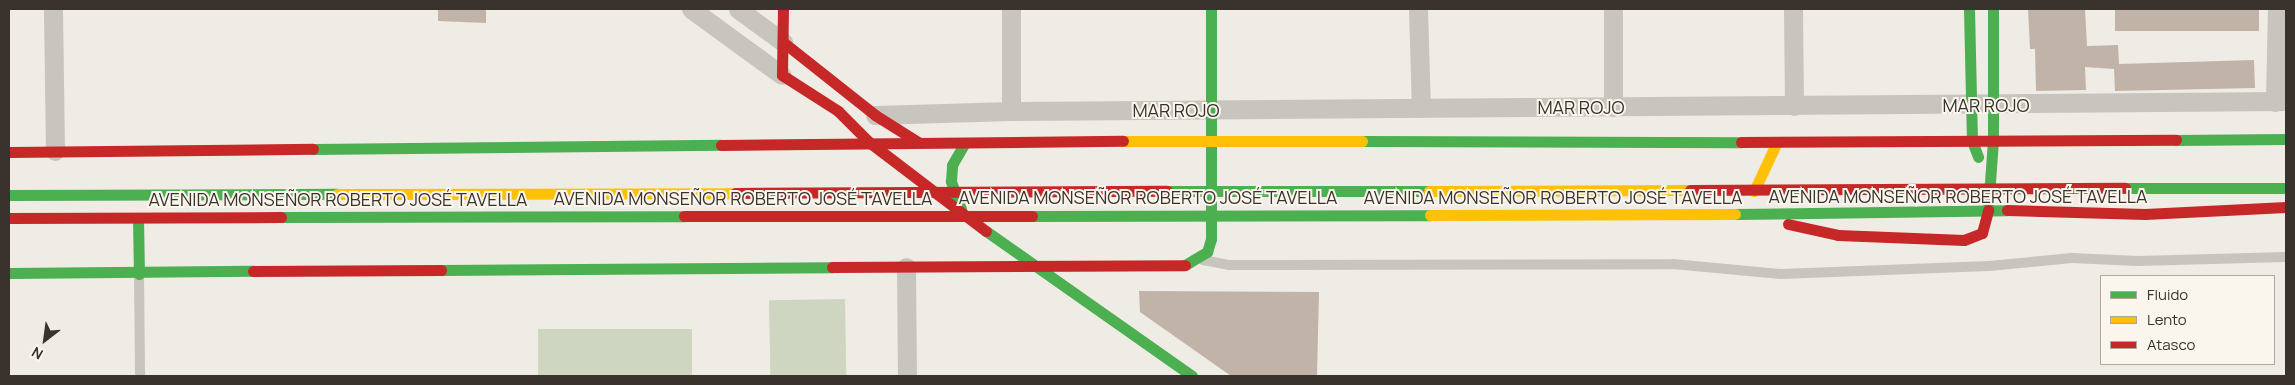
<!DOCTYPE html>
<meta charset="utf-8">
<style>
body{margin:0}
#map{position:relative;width:2295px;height:385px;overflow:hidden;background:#efece6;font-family:Manrope,sans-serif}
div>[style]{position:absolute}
.green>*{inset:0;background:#ced5c0;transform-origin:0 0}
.building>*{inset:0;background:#c2b3a8;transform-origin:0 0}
.lane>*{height:10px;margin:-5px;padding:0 5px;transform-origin:5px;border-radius:5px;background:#c8c4be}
.street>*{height:19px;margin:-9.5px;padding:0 9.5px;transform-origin:9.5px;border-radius:9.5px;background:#c8c4be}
.fast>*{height:11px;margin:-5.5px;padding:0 5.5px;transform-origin:5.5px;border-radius:5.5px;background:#4caf50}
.slow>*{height:11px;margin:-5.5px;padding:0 5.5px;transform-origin:5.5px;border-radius:5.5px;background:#ffc107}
.jam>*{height:11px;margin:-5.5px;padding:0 5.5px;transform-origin:5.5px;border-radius:5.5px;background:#c62828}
span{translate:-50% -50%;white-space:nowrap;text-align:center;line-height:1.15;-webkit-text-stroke:4px #faf6ee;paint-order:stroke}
.street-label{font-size:18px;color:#3a322c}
.frame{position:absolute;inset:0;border:10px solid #3a322c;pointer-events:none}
.legend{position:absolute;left:2100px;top:275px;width:175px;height:90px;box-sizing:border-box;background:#faf6ee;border:1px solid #ada8a0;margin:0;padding:6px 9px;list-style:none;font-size:15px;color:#3a322c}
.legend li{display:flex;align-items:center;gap:10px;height:25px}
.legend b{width:25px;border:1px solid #ada8a0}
.north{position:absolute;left:20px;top:315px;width:50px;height:50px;-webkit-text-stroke:4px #faf6ee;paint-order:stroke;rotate:210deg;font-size:14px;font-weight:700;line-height:20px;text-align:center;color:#3a322c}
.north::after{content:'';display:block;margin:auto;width:18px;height:22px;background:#3a322c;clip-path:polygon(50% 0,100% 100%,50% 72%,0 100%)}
</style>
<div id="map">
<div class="green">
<div style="left:845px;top:299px;width:77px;height:76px;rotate:89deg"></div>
<div style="left:538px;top:329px;width:154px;height:47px"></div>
</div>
<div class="building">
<div style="clip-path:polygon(438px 9px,486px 9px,486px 23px,438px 21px)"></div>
<div style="clip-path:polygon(2028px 9px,2085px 9px,2087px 46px,2118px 45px,2119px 64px,2254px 60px,2255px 88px,2115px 91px,2114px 69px,2085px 67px,2086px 90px,2036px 91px,2035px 49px,2030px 49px)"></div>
<div style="left:2115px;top:9px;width:144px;height:22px"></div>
<div style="clip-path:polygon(1139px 291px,1319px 292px,1317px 376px,1231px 376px,1140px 312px)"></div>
</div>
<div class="lane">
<div style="left:1203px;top:260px;width:26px;rotate:11deg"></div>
<div style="left:1229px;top:265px;width:444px;rotate:-0.1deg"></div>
<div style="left:1673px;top:264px;width:108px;rotate:5.3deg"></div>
<div style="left:1781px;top:274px;width:208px;rotate:-2.2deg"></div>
<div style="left:1989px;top:266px;width:83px;rotate:-5.5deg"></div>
<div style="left:2072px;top:258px;width:65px;rotate:2.6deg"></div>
<div style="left:2137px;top:261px;width:149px;rotate:-1.5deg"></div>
<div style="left:139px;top:275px;width:101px;rotate:89.4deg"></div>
</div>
<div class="street">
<div style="left:53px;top:9px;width:142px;rotate:89.2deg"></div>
<div style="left:691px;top:9px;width:112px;rotate:36deg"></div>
<div style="left:738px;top:9px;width:56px;rotate:36.3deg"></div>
<div style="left:1011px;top:9px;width:102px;rotate:90deg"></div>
<div style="left:1418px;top:9px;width:99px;rotate:88.3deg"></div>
<div style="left:1793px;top:9px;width:97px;rotate:89.4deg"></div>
<div style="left:2275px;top:102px;width:93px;rotate:-88.8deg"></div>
<div style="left:1613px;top:107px;width:98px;rotate:-90deg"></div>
<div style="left:875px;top:115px;width:136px;rotate:-1.7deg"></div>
<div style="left:1011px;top:111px;width:1275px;rotate:-0.45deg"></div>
<div style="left:906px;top:267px;width:109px;rotate:89.5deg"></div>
</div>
<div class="fast">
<div style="left:1969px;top:9px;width:132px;rotate:88.7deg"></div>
<div style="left:1972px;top:141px;width:17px;rotate:69deg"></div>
<div style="left:2176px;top:140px;width:110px;rotate:-0.5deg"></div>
<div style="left:1362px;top:141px;width:379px;rotate:0.2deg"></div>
<div style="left:313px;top:149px;width:408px;rotate:-0.6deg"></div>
<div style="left:2125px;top:188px;width:161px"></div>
<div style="left:1167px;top:191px;width:262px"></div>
<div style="left:9px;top:195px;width:328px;rotate:-0.2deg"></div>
<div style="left:961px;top:209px;width:30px;rotate:-110deg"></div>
<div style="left:951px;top:181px;width:16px;rotate:-86deg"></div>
<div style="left:952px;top:165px;width:24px;rotate:-60deg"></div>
<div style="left:1988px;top:210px;width:70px;rotate:-85.9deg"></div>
<div style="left:1993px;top:140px;width:131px;rotate:-90deg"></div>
<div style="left:1735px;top:214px;width:272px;rotate:-0.8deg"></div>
<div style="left:1032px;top:216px;width:398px;rotate:-0.1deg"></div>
<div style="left:281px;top:217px;width:403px;rotate:-0.1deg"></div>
<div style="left:138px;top:218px;width:56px;rotate:89deg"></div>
<div style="left:986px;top:231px;width:252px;rotate:35.1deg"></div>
<div style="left:1185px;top:265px;width:26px;rotate:-31deg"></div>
<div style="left:1207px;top:252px;width:14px;rotate:-73deg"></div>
<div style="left:1211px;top:239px;width:230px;rotate:-90deg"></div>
<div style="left:441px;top:270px;width:391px;rotate:-0.4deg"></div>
<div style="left:9px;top:273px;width:244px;rotate:-0.5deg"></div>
</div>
<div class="slow">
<div style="left:1123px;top:141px;width:239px"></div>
<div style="left:1429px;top:191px;width:261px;rotate:-0.2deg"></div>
<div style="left:1754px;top:191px;width:54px;rotate:-64.9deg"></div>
<div style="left:337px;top:194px;width:398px;rotate:-0.1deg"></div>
<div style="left:1430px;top:215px;width:305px;rotate:-0.2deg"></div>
</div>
<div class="jam">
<div style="left:783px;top:9px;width:66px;rotate:90.9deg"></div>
<div style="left:782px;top:75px;width:67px;rotate:32.7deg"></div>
<div style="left:838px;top:111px;width:44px;rotate:45deg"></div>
<div style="left:869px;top:142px;width:147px;rotate:37.3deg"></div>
<div style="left:783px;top:42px;width:117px;rotate:38.4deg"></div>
<div style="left:875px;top:115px;width:51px;rotate:32.1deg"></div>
<div style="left:1741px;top:142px;width:435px;rotate:-0.3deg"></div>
<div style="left:721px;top:145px;width:402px;rotate:-0.6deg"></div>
<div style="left:9px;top:152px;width:304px;rotate:-0.6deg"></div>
<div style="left:1690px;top:190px;width:435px;rotate:-0.3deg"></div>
<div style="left:735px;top:193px;width:432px;rotate:-0.3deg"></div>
<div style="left:2007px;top:210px;width:138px;rotate:1.7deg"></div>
<div style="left:2145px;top:214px;width:141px;rotate:-2.8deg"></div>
<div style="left:684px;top:216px;width:348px"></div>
<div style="left:9px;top:218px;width:272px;rotate:-0.2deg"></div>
<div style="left:1788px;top:224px;width:51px;rotate:12.4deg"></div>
<div style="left:1838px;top:235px;width:126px;rotate:2.3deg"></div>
<div style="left:1964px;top:240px;width:19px;rotate:-21deg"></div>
<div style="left:1982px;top:233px;width:24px;rotate:-75deg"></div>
<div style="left:832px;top:267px;width:353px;rotate:-0.3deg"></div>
<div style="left:253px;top:271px;width:188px;rotate:-0.3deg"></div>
</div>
<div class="street-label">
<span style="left:1986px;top:105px">MAR ROJO</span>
<span style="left:1581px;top:107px">MAR ROJO</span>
<span style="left:1176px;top:110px">MAR ROJO</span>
<span style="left:1958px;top:196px">AVENIDA MONSEÑOR ROBERTO JOSÉ TAVELLA</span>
<span style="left:1148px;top:197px">AVENIDA MONSEÑOR ROBERTO JOSÉ TAVELLA</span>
<span style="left:1553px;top:197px">AVENIDA MONSEÑOR ROBERTO JOSÉ TAVELLA</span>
<span style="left:743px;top:198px">AVENIDA MONSEÑOR ROBERTO JOSÉ TAVELLA</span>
<span style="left:338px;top:199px">AVENIDA MONSEÑOR ROBERTO JOSÉ TAVELLA</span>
</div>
<div class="frame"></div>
<ul class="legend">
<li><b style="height:6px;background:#4caf50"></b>Fluido</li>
<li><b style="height:6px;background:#ffc107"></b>Lento</li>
<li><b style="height:6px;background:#c62828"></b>Atasco</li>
</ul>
<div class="north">N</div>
</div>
